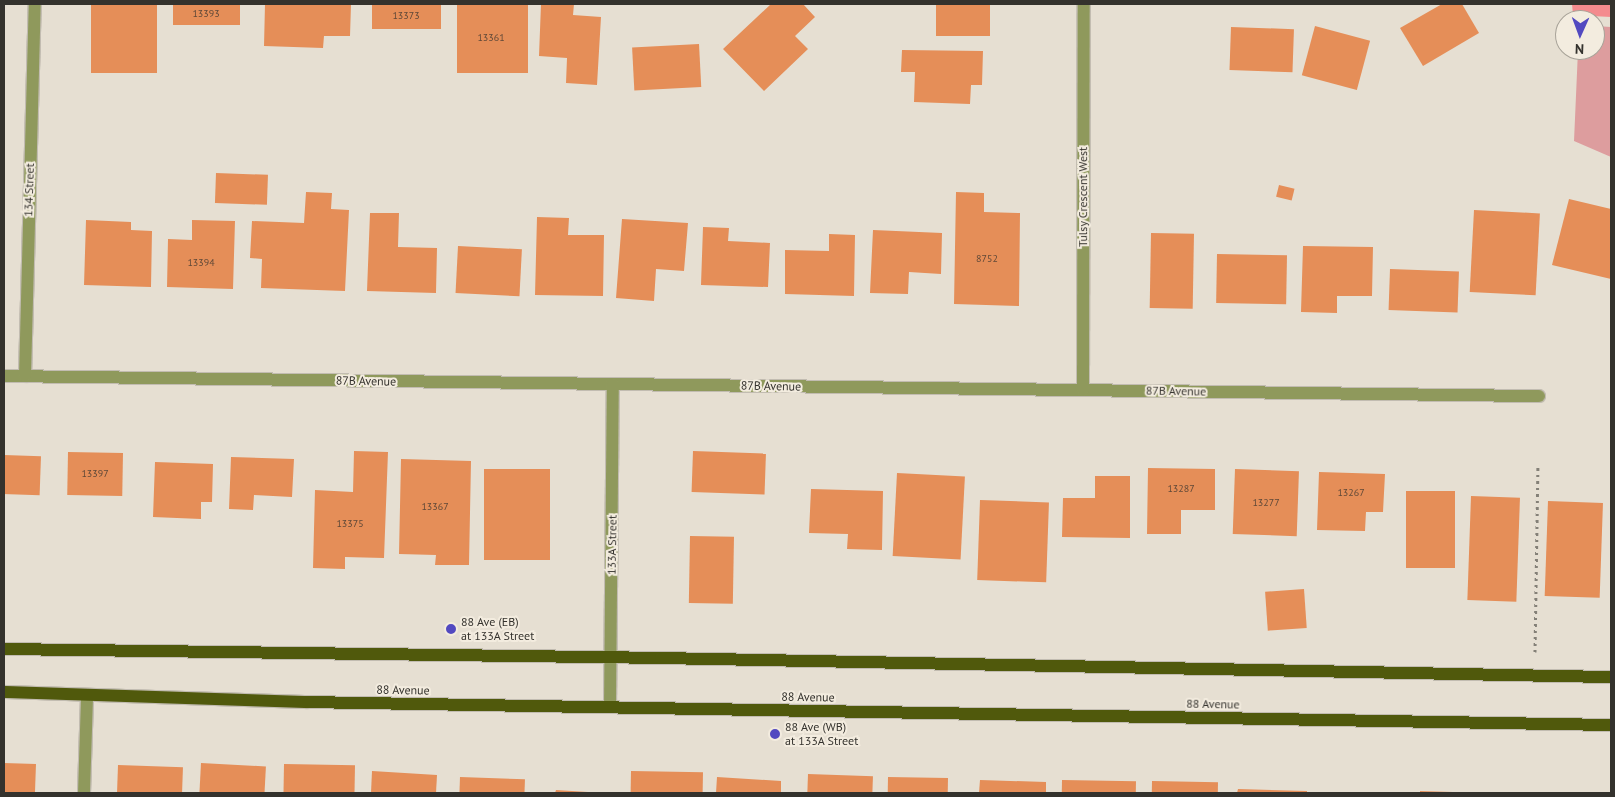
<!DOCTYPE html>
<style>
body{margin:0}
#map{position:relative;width:1615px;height:797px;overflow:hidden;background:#e6dfd2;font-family:"PT Sans",sans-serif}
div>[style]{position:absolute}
.green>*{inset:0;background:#dd9d9e}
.forest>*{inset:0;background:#f48b8e}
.building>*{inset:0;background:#e58e58;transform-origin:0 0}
.path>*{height:3px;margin-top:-1.5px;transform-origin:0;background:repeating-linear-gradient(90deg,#848077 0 2.5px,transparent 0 6.5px)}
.roads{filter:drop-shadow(1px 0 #c2bcb1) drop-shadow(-1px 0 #c2bcb1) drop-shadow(0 1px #c2bcb1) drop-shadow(0 -1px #c2bcb1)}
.minor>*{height:12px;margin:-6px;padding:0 6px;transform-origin:6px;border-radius:6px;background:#8f995c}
.major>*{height:12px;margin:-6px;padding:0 6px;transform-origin:6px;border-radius:6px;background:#50590c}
.dots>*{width:14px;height:14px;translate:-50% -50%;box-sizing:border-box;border:2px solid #f3ecdf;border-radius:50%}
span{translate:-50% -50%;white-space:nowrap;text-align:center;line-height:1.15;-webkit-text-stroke:4px #f3ecdf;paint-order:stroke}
.number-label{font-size:10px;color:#604938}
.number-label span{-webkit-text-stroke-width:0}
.street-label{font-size:12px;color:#34322d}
.poi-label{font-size:12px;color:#34322d}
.left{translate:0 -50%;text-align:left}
.frame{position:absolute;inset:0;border:5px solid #34322d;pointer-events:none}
.north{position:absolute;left:1555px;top:10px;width:50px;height:50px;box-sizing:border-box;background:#f3ecdf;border:1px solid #a7a298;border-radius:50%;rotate:182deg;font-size:14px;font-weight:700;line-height:20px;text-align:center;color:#34322d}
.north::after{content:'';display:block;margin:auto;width:18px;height:22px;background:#5249c0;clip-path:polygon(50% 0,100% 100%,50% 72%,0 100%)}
</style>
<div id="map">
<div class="green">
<div style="clip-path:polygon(1595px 26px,1611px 27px,1611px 157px,1574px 141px,1578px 50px,1595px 50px)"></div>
</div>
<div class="forest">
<div style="clip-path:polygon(1572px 4px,1611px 4px,1611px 17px,1573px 15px)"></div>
</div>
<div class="building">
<div style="left:91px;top:4px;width:66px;height:69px"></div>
<div style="left:173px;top:4px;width:67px;height:21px"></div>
<div style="clip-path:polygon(265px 4px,351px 4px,350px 36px,324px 36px,323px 48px,264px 46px)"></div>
<div style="left:372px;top:4px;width:69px;height:25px"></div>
<div style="left:457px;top:4px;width:71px;height:69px"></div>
<div style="clip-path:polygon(541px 4px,574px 4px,573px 15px,601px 17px,597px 85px,566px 83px,567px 58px,539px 56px)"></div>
<div style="clip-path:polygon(771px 4px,803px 4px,815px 17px,795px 36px,808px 49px,764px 91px,723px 49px)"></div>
<div style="left:936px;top:4px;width:54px;height:32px"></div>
<div style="clip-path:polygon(1442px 4px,1462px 4px,1479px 33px,1423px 66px,1400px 28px)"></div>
<div style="left:1315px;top:26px;width:57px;height:51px;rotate:15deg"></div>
<div style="left:1231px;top:27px;width:63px;height:43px;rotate:2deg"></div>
<div style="left:699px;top:44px;width:43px;height:67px;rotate:87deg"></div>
<div style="clip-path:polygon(902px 50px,983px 51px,982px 85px,971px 85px,970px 104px,914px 102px,915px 72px,901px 72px)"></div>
<div style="left:216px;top:173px;width:52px;height:30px;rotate:2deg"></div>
<div style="left:1279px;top:185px;width:16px;height:12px;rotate:14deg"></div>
<div style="clip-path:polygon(306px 192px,332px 193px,331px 209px,349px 210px,345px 291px,261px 288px,262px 259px,250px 258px,252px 221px,304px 223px)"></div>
<div style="clip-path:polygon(956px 192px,984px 193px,984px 212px,1020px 213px,1019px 306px,954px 304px)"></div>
<div style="clip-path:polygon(1569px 199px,1611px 209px,1611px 279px,1552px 265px)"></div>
<div style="left:1474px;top:210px;width:66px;height:82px;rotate:3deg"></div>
<div style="clip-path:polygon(370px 213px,399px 213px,398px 247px,437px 248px,436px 293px,367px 291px)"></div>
<div style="clip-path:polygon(537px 217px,569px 218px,568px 235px,604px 235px,603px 296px,535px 295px)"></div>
<div style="clip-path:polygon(622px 219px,688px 223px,684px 271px,656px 269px,654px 301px,616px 298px)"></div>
<div style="clip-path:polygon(86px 220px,131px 222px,131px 230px,152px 231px,151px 287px,84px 285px)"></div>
<div style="clip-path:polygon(192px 220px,235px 221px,233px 289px,167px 287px,168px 239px,192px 240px)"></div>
<div style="clip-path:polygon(703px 227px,729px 228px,728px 241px,770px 243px,768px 287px,701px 285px)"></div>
<div style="clip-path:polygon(873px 230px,942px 233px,941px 274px,909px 272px,908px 294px,870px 293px)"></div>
<div style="left:1151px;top:233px;width:43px;height:75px;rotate:1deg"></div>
<div style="clip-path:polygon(829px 234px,855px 235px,854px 296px,785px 294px,785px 250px,829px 251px)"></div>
<div style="left:458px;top:246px;width:64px;height:47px;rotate:3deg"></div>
<div style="clip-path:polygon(1303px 246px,1373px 247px,1372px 296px,1337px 296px,1337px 313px,1301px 312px)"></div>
<div style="left:1217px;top:254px;width:70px;height:49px;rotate:1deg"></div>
<div style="left:1390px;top:269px;width:69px;height:41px;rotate:2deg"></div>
<div style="clip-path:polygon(354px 451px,388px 452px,384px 558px,345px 557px,345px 569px,313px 568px,315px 490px,353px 492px)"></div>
<div style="left:693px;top:451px;width:73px;height:41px;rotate:2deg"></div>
<div style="left:68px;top:452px;width:55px;height:43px;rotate:1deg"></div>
<div style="left:4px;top:455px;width:37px;height:39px;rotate:2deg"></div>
<div style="clip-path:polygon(231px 457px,294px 459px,292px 497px,254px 495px,253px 510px,229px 509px)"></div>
<div style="clip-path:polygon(401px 459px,471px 461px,469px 565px,435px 565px,436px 555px,399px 554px)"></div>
<div style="clip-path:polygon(155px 462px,213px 464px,212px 502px,201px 502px,201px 519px,153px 517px)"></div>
<div style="clip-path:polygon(1148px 468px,1215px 469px,1215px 510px,1181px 510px,1181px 534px,1147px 534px)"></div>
<div style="left:484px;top:469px;width:66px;height:91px"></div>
<div style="left:1235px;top:469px;width:64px;height:65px;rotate:2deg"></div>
<div style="clip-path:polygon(1319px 472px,1385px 474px,1383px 512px,1366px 512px,1365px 531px,1317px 530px)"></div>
<div style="left:897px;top:473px;width:68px;height:83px;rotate:3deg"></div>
<div style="clip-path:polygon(1095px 476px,1130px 476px,1130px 538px,1062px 537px,1063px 498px,1095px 498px)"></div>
<div style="clip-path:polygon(811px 489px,883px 491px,882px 550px,847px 549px,848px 534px,809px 533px)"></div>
<div style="left:1406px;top:491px;width:49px;height:77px"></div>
<div style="left:1471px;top:496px;width:49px;height:104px;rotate:2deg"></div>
<div style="left:980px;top:500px;width:69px;height:80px;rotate:2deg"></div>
<div style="left:1548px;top:501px;width:55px;height:95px;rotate:2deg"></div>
<div style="left:690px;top:536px;width:44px;height:67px;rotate:1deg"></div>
<div style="left:1304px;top:589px;width:39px;height:39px;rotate:86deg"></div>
<div style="left:4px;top:763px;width:32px;height:30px;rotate:2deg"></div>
<div style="left:201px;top:763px;width:65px;height:30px;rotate:3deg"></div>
<div style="left:284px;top:764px;width:71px;height:29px;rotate:1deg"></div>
<div style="left:118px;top:765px;width:65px;height:28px;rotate:2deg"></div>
<div style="clip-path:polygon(372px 771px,437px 775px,436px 793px,371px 793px)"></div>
<div style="left:631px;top:771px;width:72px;height:22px;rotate:1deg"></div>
<div style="left:808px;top:774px;width:65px;height:19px;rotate:2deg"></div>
<div style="left:460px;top:777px;width:65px;height:16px;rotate:2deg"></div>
<div style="clip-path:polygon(717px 777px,781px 781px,781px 793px,716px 793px)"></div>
<div style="left:888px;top:777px;width:60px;height:16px;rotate:1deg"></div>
<div style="clip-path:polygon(980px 780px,1046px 782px,1046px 793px,979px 793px)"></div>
<div style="left:1062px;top:780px;width:74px;height:13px;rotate:1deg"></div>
<div style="left:1152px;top:781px;width:66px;height:12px;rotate:1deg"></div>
<div style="clip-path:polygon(1238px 789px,1307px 791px,1307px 793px,1237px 793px)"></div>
<div style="clip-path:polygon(556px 790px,588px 792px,588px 793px,555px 793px)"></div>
<div style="clip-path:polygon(1420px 791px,1453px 792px,1453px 793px,1420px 793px)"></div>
</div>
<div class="path">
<div style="left:1535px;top:652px;width:187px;rotate:-89.1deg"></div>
</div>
<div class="roads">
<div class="minor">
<div style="left:4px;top:376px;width:1535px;rotate:0.75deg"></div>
<div style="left:25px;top:376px;width:372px;rotate:-88.5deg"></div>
<div style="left:1083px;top:390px;width:386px;rotate:-89.9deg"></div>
<div style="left:610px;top:706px;width:322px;rotate:-89.5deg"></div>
<div style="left:84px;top:793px;width:96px;rotate:-88.2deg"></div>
</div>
<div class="major">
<div style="left:4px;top:649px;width:657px;rotate:0.78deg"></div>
<div style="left:661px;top:658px;width:950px;rotate:1.15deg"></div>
<div style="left:4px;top:692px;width:302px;rotate:1.9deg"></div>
<div style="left:306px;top:702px;width:1305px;rotate:1.01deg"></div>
</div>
</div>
<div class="dots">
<div style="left:451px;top:629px;background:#5249c0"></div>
<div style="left:775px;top:734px;background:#5249c0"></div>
</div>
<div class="number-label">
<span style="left:206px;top:14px">13393</span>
<span style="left:406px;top:16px">13373</span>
<span style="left:491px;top:38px">13361</span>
<span style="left:987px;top:259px">8752</span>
<span style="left:201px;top:263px">13394</span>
<span style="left:95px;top:474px">13397</span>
<span style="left:1181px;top:489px">13287</span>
<span style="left:1351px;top:493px">13267</span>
<span style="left:1266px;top:503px">13277</span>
<span style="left:435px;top:507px">13367</span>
<span style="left:350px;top:524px">13375</span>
</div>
<div class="street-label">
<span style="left:29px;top:190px;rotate:-88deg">134 Street</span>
<span style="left:1083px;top:197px;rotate:-90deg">Tulsy Crescent West</span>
<span style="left:366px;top:381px;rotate:1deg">87B Avenue</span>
<span style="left:771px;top:386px;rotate:1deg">87B Avenue</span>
<span style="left:1176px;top:391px;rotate:1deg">87B Avenue</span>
<span style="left:612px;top:545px;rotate:-89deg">133A Street</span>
<span style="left:403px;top:690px;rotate:1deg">88 Avenue</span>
<span style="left:808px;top:697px;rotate:1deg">88 Avenue</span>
<span style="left:1213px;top:704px;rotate:1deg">88 Avenue</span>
</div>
<div class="poi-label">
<span class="left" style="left:461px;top:629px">88 Ave (EB)<br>at 133A Street</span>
<span class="left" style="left:785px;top:734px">88 Ave (WB)<br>at 133A Street</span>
</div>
<div class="frame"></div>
<div class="north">N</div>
</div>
